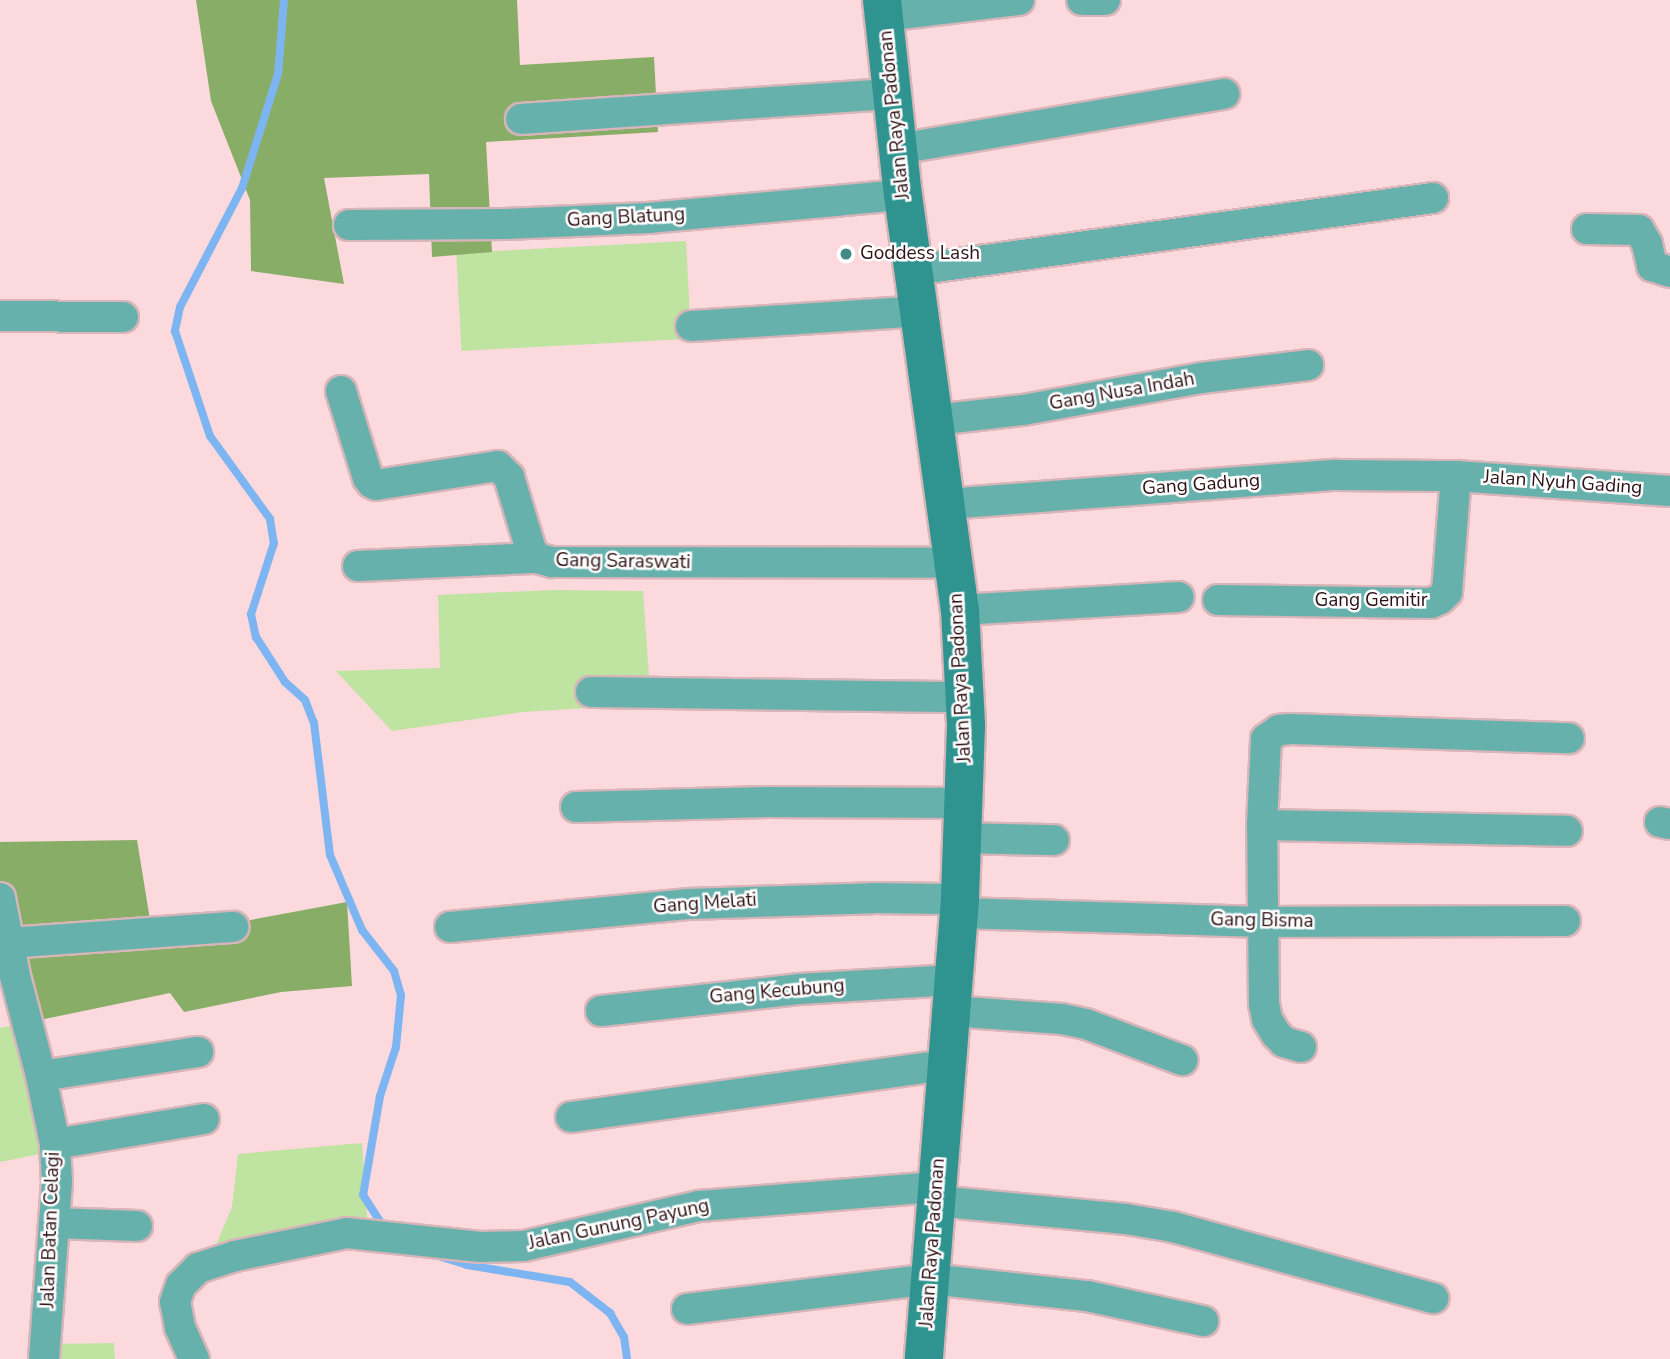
<!DOCTYPE html>
<style>
body{margin:0}
#map{position:relative;width:1670px;height:1359px;overflow:hidden;background:#fcd9dc;font-family:"Nunito Sans",sans-serif}
div>[style]{position:absolute}
.green>*{inset:0;background:#bfe3a0;transform-origin:0 0}
.forest>*{inset:0;background:#88ad66}
.stream>*{height:8px;margin:-4px;padding:0 4px;transform-origin:4px;border-radius:4px;background:#7db5f2}
.roads{filter:drop-shadow(2px 0 #d7b5b8) drop-shadow(-2px 0 #d7b5b8) drop-shadow(0 2px #d7b5b8) drop-shadow(0 -2px #d7b5b8)}
.minor>*{height:30px;margin:-15px;padding:0 15px;transform-origin:15px;border-radius:15px;background:#67b1ad}
.secondary>*{height:38px;margin:-19px;padding:0 19px;transform-origin:19px;border-radius:19px;background:#2f9490}
.dots>*{width:19px;height:19px;translate:-50% -50%;box-sizing:border-box;border:4px solid #fff;border-radius:50%}
span{translate:-50% -50%;white-space:nowrap;text-align:center;line-height:1.15;-webkit-text-stroke:5px #fff;paint-order:stroke}
.street-label{font-size:19px;color:#2e1116}
.poi-label{font-size:19px;color:#2e1116}
.left{translate:0 -50%;text-align:left}
</style>
<div id="map">
<div class="green">
<div style="left:686px;top:241px;width:98px;height:230px;rotate:87deg"></div>
<div style="clip-path:polygon(553px 590px,643px 591px,651px 704px,523px 712px,392px 731px,336px 671px,440px 668px,438px 595px)"></div>
<div style="clip-path:polygon(35px 1021px,60px 1150px,0 1162px,0 1028px)"></div>
<div style="clip-path:polygon(362px 1143px,369px 1243px,205px 1271px,232px 1207px,238px 1154px)"></div>
<div style="clip-path:polygon(114px 1343px,115px 1359px,49px 1359px,55px 1344px)"></div>
</div>
<div class="forest">
<div style="clip-path:polygon(196px 0,517px 0,520px 65px,654px 57px,658px 132px,486px 142px,492px 252px,432px 257px,429px 174px,324px 178px,344px 284px,251px 271px,250px 200px,211px 101px)"></div>
<div style="clip-path:polygon(137px 840px,153px 938px,347px 902px,352px 986px,281px 992px,184px 1012px,170px 993px,35px 1021px,0 895px,0 842px)"></div>
</div>
<div class="stream">
<div style="left:284px;top:0;width:74px;rotate:94.6deg"></div>
<div style="left:278px;top:74px;width:120px;rotate:107.5deg"></div>
<div style="left:242px;top:188px;width:134px;rotate:117.5deg"></div>
<div style="left:180px;top:307px;width:25px;rotate:102deg"></div>
<div style="left:175px;top:331px;width:111px;rotate:71.6deg"></div>
<div style="left:210px;top:436px;width:102px;rotate:54.1deg"></div>
<div style="left:270px;top:519px;width:24px;rotate:81deg"></div>
<div style="left:274px;top:543px;width:75px;rotate:107.9deg"></div>
<div style="left:251px;top:614px;width:24px;rotate:78deg"></div>
<div style="left:256px;top:637px;width:54px;rotate:57.2deg"></div>
<div style="left:285px;top:682px;width:27px;rotate:42deg"></div>
<div style="left:305px;top:700px;width:25px;rotate:69deg"></div>
<div style="left:314px;top:723px;width:133px;rotate:83.1deg"></div>
<div style="left:330px;top:855px;width:82px;rotate:66.9deg"></div>
<div style="left:362px;top:930px;width:52px;rotate:52deg"></div>
<div style="left:394px;top:971px;width:25px;rotate:74deg"></div>
<div style="left:401px;top:995px;width:52px;rotate:95.5deg"></div>
<div style="left:396px;top:1047px;width:52px;rotate:108.1deg"></div>
<div style="left:380px;top:1096px;width:100px;rotate:99.7deg"></div>
<div style="left:363px;top:1195px;width:40px;rotate:57.1deg"></div>
<div style="left:435px;top:1255px;width:34px;rotate:17deg"></div>
<div style="left:467px;top:1265px;width:104px;rotate:9.4deg"></div>
<div style="left:570px;top:1282px;width:51px;rotate:37.8deg"></div>
<div style="left:610px;top:1313px;width:28px;rotate:60deg"></div>
<div style="left:624px;top:1337px;width:22px;rotate:82deg"></div>
</div>
<div class="roads">
<div class="minor">
<div style="left:1082px;top:0;width:23px"></div>
<div style="left:884px;top:16px;width:136px;rotate:-6.8deg"></div>
<div style="left:521px;top:119px;width:372px;rotate:-3.9deg"></div>
<div style="left:898px;top:149px;width:331px;rotate:-9.6deg"></div>
<div style="left:349px;top:225px;width:156px;rotate:-0.4deg"></div>
<div style="left:505px;top:224px;width:143px;rotate:-2.4deg"></div>
<div style="left:648px;top:218px;width:256px;rotate:-5.2deg"></div>
<div style="left:1587px;top:229px;width:52px;rotate:1.1deg"></div>
<div style="left:1639px;top:230px;width:16px;rotate:60deg"></div>
<div style="left:1647px;top:244px;width:23px;rotate:77deg"></div>
<div style="left:1652px;top:266px;width:19px;rotate:18deg"></div>
<div style="left:914px;top:270px;width:524px;rotate:-7.9deg"></div>
<div style="left:0;top:316px;width:123px;rotate:0.5deg"></div>
<div style="left:691px;top:326px;width:229px;rotate:-3.7deg"></div>
<div style="left:341px;top:391px;width:91px;rotate:72.8deg"></div>
<div style="left:368px;top:478px;width:6px;rotate:51deg"></div>
<div style="left:372px;top:483px;width:4px;rotate:27deg"></div>
<div style="left:376px;top:485px;width:123px;rotate:-8.9deg"></div>
<div style="left:498px;top:466px;width:16px;rotate:45deg"></div>
<div style="left:509px;top:477px;width:76px;rotate:73.2deg"></div>
<div style="left:531px;top:550px;width:10px;rotate:53deg"></div>
<div style="left:537px;top:558px;width:16px;rotate:15deg"></div>
<div style="left:552px;top:562px;width:402px;rotate:0.1deg"></div>
<div style="left:935px;top:420px;width:89px;rotate:-6.5deg"></div>
<div style="left:1023px;top:410px;width:181px;rotate:-10.2deg"></div>
<div style="left:1201px;top:378px;width:108px;rotate:-6.9deg"></div>
<div style="left:946px;top:504px;width:391px;rotate:-4.3deg"></div>
<div style="left:1336px;top:475px;width:120px;rotate:0.5deg"></div>
<div style="left:1456px;top:476px;width:215px;rotate:4deg"></div>
<div style="left:358px;top:566px;width:179px;rotate:-2.6deg"></div>
<div style="left:1218px;top:600px;width:213px;rotate:0.8deg"></div>
<div style="left:1431px;top:603px;width:10px;rotate:-24deg"></div>
<div style="left:1440px;top:599px;width:10px;rotate:-45deg"></div>
<div style="left:1447px;top:592px;width:116px;rotate:-85.6deg"></div>
<div style="left:960px;top:610px;width:219px;rotate:-3.4deg"></div>
<div style="left:591px;top:692px;width:373px;rotate:0.8deg"></div>
<div style="left:576px;top:807px;width:192px;rotate:-1.5deg"></div>
<div style="left:768px;top:802px;width:198px;rotate:0.3deg"></div>
<div style="left:1660px;top:822px;width:10px;rotate:11deg"></div>
<div style="left:1262px;top:825px;width:305px;rotate:1.1deg"></div>
<div style="left:963px;top:838px;width:91px;rotate:1.3deg"></div>
<div style="left:0;top:898px;width:79px;rotate:79.1deg"></div>
<div style="left:15px;top:976px;width:103px;rotate:75.4deg"></div>
<div style="left:41px;top:1076px;width:69px;rotate:78.4deg"></div>
<div style="left:55px;top:1144px;width:38px;rotate:87deg"></div>
<div style="left:57px;top:1182px;width:177px;rotate:94.2deg"></div>
<div style="left:959px;top:913px;width:305px;rotate:1.7deg"></div>
<div style="left:1264px;top:922px;width:301px;rotate:-0.2deg"></div>
<div style="left:450px;top:927px;width:238px;rotate:-5.5deg"></div>
<div style="left:687px;top:904px;width:186px;rotate:-1.8deg"></div>
<div style="left:873px;top:898px;width:87px;rotate:0.7deg"></div>
<div style="left:8px;top:943px;width:226px;rotate:-4.1deg"></div>
<div style="left:601px;top:1011px;width:199px;rotate:-6.3deg"></div>
<div style="left:799px;top:989px;width:155px;rotate:-3.3deg"></div>
<div style="left:951px;top:1011px;width:111px;rotate:4.1deg"></div>
<div style="left:1062px;top:1019px;width:25px;rotate:12deg"></div>
<div style="left:1086px;top:1024px;width:103px;rotate:20.6deg"></div>
<div style="left:1301px;top:1047px;width:18px;rotate:-164deg"></div>
<div style="left:1284px;top:1042px;width:11px;rotate:-135deg"></div>
<div style="left:1276px;top:1034px;width:17px;rotate:-121deg"></div>
<div style="left:1267px;top:1019px;width:15px;rotate:-101deg"></div>
<div style="left:1264px;top:1004px;width:179px;rotate:-90.6deg"></div>
<div style="left:1262px;top:825px;width:86px;rotate:-87.3deg"></div>
<div style="left:1266px;top:739px;width:16px;rotate:-35deg"></div>
<div style="left:1279px;top:730px;width:12px;rotate:-5deg"></div>
<div style="left:1291px;top:729px;width:278px;rotate:1.9deg"></div>
<div style="left:41px;top:1076px;width:159px;rotate:-8.7deg"></div>
<div style="left:571px;top:1117px;width:380px;rotate:-7.9deg"></div>
<div style="left:55px;top:1144px;width:151px;rotate:-9.5deg"></div>
<div style="left:936px;top:1201px;width:191px;rotate:5.4deg"></div>
<div style="left:1126px;top:1219px;width:48px;rotate:9.7deg"></div>
<div style="left:1173px;top:1227px;width:270px;rotate:15.3deg"></div>
<div style="left:54px;top:1223px;width:83px;rotate:2.1deg"></div>
<div style="left:687px;top:1309px;width:245px;rotate:-7deg"></div>
<div style="left:930px;top:1279px;width:158px;rotate:6.2deg"></div>
<div style="left:1087px;top:1296px;width:119px;rotate:12.2deg"></div>
<div style="left:194px;top:1359px;width:35px;rotate:-114deg"></div>
<div style="left:180px;top:1327px;width:25px;rotate:-101deg"></div>
<div style="left:175px;top:1302px;width:18px;rotate:-71deg"></div>
<div style="left:181px;top:1285px;width:24px;rotate:-45deg"></div>
<div style="left:198px;top:1268px;width:39px;rotate:-18deg"></div>
<div style="left:235px;top:1256px;width:114px;rotate:-11.6deg"></div>
<div style="left:347px;top:1233px;width:134px;rotate:6deg"></div>
<div style="left:480px;top:1247px;width:44px;rotate:-1.3deg"></div>
<div style="left:524px;top:1246px;width:180px;rotate:-12.9deg"></div>
<div style="left:699px;top:1206px;width:239px;rotate:-4.6deg"></div>
</div>
<div class="secondary">
<div style="left:882px;top:0;width:196px;rotate:83.9deg"></div>
<div style="left:903px;top:195px;width:419px;rotate:82.2deg"></div>
<div style="left:960px;top:610px;width:116px;rotate:87deg"></div>
<div style="left:966px;top:726px;width:173px;rotate:92deg"></div>
<div style="left:960px;top:899px;width:461px;rotate:94.5deg"></div>
</div>
</div>
<div class="dots">
<div style="left:846px;top:254px;background:#438a87"></div>
</div>
<div class="street-label">
<span style="left:895px;top:115px;rotate:-96deg">Jalan Raya Padonan</span>
<span style="left:626px;top:218px;rotate:-3deg">Gang Blatung</span>
<span style="left:1122px;top:392px;rotate:-10deg">Gang Nusa Indah</span>
<span style="left:1563px;top:483px;rotate:4deg">Jalan Nyuh Gading</span>
<span style="left:1201px;top:485px;rotate:-4deg">Gang Gadung</span>
<span style="left:623px;top:562px;rotate:1deg">Gang Saraswati</span>
<span style="left:1371px;top:601px">Gang Gemitir</span>
<span style="left:961px;top:678px;rotate:-93deg">Jalan Raya Padonan</span>
<span style="left:705px;top:904px;rotate:-4deg">Gang Melati</span>
<span style="left:1262px;top:921px;rotate:1deg">Gang Bisma</span>
<span style="left:777px;top:992px;rotate:-5deg">Gang Kecubung</span>
<span style="left:619px;top:1225px;rotate:-12deg">Jalan Gunung Payung</span>
<span style="left:51px;top:1230px;rotate:-88deg">Jalan Batan Celagi</span>
<span style="left:933px;top:1243px;rotate:-86deg">Jalan Raya Padonan</span>
</div>
<div class="poi-label">
<span class="left" style="left:860px;top:254px">Goddess Lash</span>
</div>
</div>
